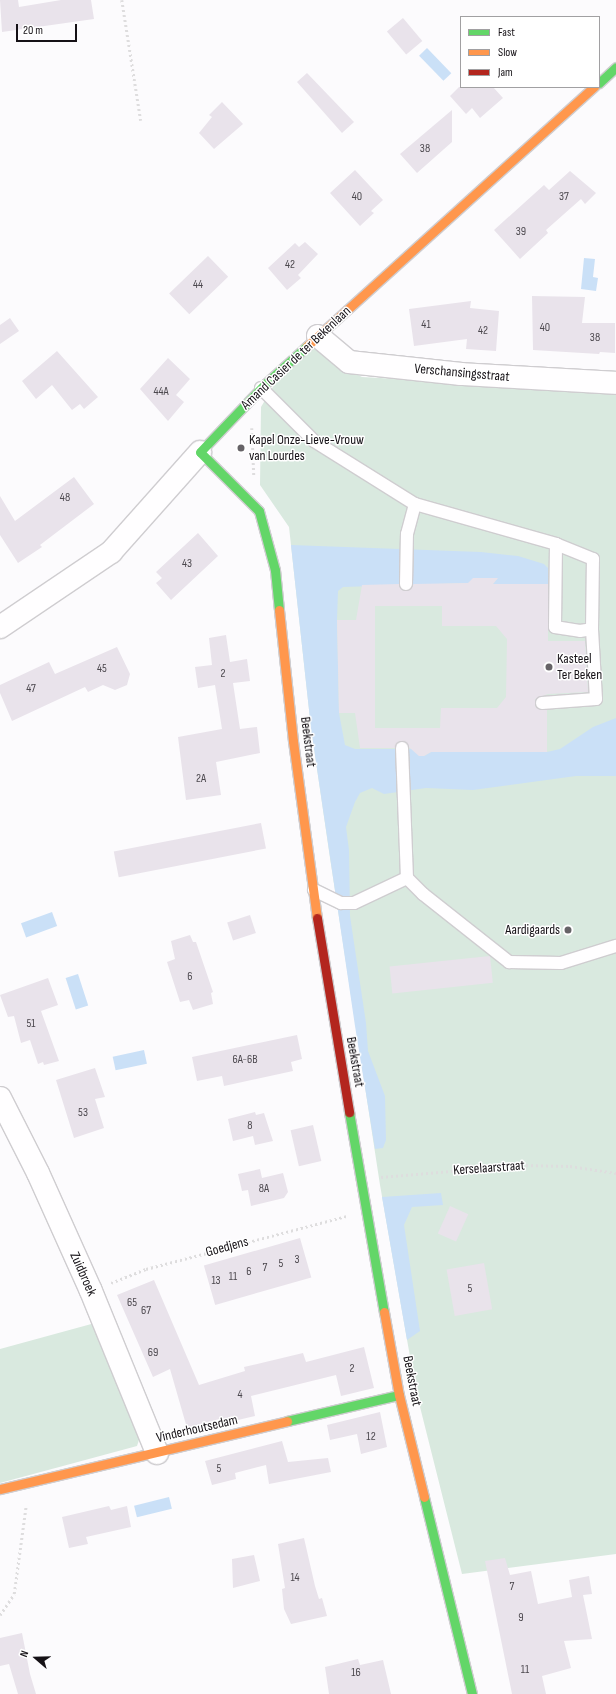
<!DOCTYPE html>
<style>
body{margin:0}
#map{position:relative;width:616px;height:1694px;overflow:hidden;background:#fcfbfd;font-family:"Sofia Sans Condensed",sans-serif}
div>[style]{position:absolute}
.green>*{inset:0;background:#d9e9df}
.water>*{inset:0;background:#cae0f7;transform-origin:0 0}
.building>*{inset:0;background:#e9e3eb;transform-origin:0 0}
.path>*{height:2.5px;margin-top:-1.25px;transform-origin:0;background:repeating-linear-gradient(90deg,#deddde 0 2px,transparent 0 5px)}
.roads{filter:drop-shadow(1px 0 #cfcdd0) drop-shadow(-1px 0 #cfcdd0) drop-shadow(0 1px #cfcdd0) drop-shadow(0 -1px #cfcdd0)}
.lane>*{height:12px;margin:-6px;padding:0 6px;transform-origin:6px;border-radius:6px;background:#fffeff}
.street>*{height:22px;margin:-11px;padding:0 11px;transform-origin:11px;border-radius:11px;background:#fffeff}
.fast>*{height:9px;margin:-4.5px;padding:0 4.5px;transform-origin:4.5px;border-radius:4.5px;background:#63d668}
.slow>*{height:9px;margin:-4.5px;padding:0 4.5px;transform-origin:4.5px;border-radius:4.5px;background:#ff974d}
.jam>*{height:9px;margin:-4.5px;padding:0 4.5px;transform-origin:4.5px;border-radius:4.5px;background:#b3261e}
.dots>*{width:11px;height:11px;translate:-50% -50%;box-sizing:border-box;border:2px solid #fff;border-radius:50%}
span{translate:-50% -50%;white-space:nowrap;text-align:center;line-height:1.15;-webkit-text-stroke:3px #fff;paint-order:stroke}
.number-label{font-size:12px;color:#4c484e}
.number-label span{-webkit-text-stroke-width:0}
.street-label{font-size:14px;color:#151116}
.poi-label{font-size:14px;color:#151116}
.left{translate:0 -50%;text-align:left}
.right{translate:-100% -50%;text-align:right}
.legend{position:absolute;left:460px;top:16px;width:140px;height:72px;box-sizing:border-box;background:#fff;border:1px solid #a1a0a2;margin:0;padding:5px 7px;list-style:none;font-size:12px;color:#151116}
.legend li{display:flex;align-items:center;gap:8px;height:20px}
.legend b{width:20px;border:1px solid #a1a0a2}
.north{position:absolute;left:16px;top:1638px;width:40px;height:40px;-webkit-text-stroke:3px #fff;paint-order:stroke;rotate:290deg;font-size:11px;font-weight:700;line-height:16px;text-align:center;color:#151116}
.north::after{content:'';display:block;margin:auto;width:14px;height:18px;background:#151116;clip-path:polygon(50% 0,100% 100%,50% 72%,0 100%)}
.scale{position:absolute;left:16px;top:24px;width:61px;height:18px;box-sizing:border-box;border:2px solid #151116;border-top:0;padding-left:5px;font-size:12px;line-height:14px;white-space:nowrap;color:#151116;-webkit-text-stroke:3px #fff;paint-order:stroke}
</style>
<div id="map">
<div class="green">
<div style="clip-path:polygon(316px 345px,342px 367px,362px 377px,616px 391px,616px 1554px,462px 1574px,416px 1391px,380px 1185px,330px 858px,311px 728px,289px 527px,260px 485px,261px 407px,277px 380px)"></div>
<div style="clip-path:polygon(95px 1323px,141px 1434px,137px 1446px,0 1483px,0 1349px)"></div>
</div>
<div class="water">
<div style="left:427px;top:48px;width:35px;height:11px;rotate:46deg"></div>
<div style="clip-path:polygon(584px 258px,595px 259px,593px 277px,598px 278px,596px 291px,581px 289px)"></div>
<div style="clip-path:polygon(291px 545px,481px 552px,518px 556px,544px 564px,548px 568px,548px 584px,493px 584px,497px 579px,468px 583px,343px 587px,338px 591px,337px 620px,339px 713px,345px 745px,355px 749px,415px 749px,419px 756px,424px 756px,431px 752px,547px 752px,560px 749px,593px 727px,616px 718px,616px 776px,576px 776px,473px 790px,426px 788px,384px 794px,372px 788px,360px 793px,355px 802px,346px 827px,349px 850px,350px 916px,366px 1023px,368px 1051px,385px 1096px,386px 1140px,383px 1148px,375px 1149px,355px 1026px,311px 728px)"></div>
<div style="left:52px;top:912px;width:15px;height:33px;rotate:70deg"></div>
<div style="left:78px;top:974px;width:33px;height:13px;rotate:72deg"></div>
<div style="left:144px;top:1050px;width:14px;height:32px;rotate:78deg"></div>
<div style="clip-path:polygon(441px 1193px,443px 1205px,412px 1207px,404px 1225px,420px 1331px,407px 1340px,382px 1197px)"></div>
<div style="left:169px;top:1497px;width:12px;height:36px;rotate:76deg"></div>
</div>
<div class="building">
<div style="clip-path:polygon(0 0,18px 0,19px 7px,61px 0,91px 0,94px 19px,2px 32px)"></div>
<div style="left:403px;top:18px;width:30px;height:21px;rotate:50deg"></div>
<div style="clip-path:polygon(307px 73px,354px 122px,342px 133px,297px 82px)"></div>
<div style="clip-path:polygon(459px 87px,493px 87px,503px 98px,480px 118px,472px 108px,466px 114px,450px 96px)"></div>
<div style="clip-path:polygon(222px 102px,243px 124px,214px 149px,199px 133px,212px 117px,209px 115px)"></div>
<div style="clip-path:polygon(452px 110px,452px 142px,417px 173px,400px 154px)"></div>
<div style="clip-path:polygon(355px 170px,383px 200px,371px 211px,374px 213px,360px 226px,330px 193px)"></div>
<div style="clip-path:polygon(570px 171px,596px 193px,585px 204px,581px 199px,546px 230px,548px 233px,520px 259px,494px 230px,544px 185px,549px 190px)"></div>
<div style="clip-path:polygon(305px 242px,318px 254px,298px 275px,301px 278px,287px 290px,268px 268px,295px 243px,299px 247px)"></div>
<div style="left:208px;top:256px;width:29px;height:54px;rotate:46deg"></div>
<div style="clip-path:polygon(532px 296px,585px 297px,582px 323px,615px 323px,615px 353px,600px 352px,599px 354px,533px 350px)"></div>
<div style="clip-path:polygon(471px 301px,470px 308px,499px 311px,496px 351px,466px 349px,467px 339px,414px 346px,409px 309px)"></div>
<div style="clip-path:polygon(10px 318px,19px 331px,0 344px,0 325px)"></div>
<div style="clip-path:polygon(57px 351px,98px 397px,84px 409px,80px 404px,72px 410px,52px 385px,36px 399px,22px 381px)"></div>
<div style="clip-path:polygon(168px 358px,190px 379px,176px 395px,184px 402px,168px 421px,140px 389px)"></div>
<div style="clip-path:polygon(74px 477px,94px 504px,40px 545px,42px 547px,18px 563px,0 535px,0 496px,15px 521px)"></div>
<div style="clip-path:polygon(198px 533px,218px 556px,171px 600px,156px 583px,162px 578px,156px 572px)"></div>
<div style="clip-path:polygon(evenodd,473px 578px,498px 578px,493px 584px,548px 584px,548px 641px,585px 641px,588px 692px,548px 694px,535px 699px,536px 708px,547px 710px,547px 752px,431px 752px,424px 756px,419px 756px,402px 741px,398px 742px,395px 748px,360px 748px,355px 713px,339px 713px,337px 620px,356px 620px,362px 585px,399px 584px,402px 590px,406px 591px,414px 584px,468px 583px,473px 578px,375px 606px,442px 606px,442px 626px,496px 626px,507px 639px,506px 697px,497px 708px,441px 708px,440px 728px,375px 728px,375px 606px)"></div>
<div style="clip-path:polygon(226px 635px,230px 662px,247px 659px,250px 681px,233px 683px,240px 729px,257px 727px,260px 753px,216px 762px,221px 795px,186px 800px,178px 737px,222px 729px,215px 685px,198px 688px,195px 667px,212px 665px,209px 638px)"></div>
<div style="clip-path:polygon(117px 647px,130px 674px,127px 685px,115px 690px,103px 685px,88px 692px,85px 687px,12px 721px,0 693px,0 685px,49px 662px,55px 674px)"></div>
<div style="left:261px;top:823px;width:26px;height:150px;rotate:79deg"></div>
<div style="left:250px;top:915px;width:19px;height:24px;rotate:72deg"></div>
<div style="clip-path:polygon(190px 935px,193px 942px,196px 942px,213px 992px,211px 993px,213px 1004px,193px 1010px,189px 1000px,180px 1002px,167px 962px,175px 959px,171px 941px)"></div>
<div style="left:490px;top:956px;width:27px;height:101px;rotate:84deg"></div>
<div style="clip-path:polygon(48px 978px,58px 1005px,41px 1011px,59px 1061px,44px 1065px,43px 1062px,38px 1064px,30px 1040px,21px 1043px,14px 1016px,8px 1017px,0 995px)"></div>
<div style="clip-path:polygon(297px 1035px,302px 1059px,291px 1062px,293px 1071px,224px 1086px,222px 1076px,197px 1081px,192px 1057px)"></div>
<div style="clip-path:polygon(95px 1068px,105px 1097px,95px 1099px,104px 1128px,74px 1138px,56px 1080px)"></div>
<div style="clip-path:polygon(255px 1112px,256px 1115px,264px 1113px,273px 1141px,255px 1145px,253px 1136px,233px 1141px,228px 1119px)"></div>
<div style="left:313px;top:1125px;width:37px;height:23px;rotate:77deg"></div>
<div style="clip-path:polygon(260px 1169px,262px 1178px,283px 1173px,288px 1192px,284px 1198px,251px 1206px,248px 1190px,242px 1191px,238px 1174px)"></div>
<div style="left:450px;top:1206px;width:20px;height:30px;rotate:24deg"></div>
<div style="left:300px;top:1238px;width:41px;height:100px;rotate:74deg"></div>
<div style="left:484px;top:1263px;width:47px;height:38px;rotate:80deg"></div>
<div style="clip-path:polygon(154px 1280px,199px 1385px,245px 1371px,244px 1367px,303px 1353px,306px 1362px,364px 1347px,374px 1388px,341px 1396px,336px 1375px,251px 1396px,255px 1416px,225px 1423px,223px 1418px,187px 1428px,170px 1369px,153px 1377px,117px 1295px)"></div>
<div style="clip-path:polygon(380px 1412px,387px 1447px,361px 1454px,357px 1434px,330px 1440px,327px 1425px)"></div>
<div style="clip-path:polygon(282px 1441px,288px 1462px,328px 1458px,331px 1472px,269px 1484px,266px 1465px,235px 1473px,236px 1479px,212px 1485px,205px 1461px)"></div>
<div style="clip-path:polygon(109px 1506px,111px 1510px,127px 1506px,131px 1527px,86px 1537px,88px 1544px,69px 1548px,62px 1517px)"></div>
<div style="clip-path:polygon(304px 1538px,315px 1586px,319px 1599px,322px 1598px,327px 1616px,291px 1624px,284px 1609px,282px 1589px,285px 1588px,278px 1544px)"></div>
<div style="clip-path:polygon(254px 1555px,260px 1581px,233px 1588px,232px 1559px)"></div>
<div style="clip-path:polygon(505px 1558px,510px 1575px,531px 1571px,538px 1604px,572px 1597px,569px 1580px,589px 1576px,592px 1594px,583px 1595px,592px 1639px,564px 1641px,571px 1668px,542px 1676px,546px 1694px,512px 1694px,485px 1561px)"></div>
<div style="clip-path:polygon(22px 1633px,30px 1674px,36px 1694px,18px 1694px,9px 1664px,0 1666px,0 1638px)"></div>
<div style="clip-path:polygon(358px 1659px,360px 1665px,383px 1660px,391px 1694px,329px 1694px,325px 1667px)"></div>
</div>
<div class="path">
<div style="left:122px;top:0;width:122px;rotate:81.1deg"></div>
<div style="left:252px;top:428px;width:47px;rotate:87.6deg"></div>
<div style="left:381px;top:1177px;width:141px;rotate:-4.9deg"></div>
<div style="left:521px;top:1165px;width:49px;rotate:1.2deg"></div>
<div style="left:570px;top:1166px;width:47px;rotate:8.7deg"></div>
<div style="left:111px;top:1283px;width:38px;rotate:-22deg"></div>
<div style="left:146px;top:1269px;width:207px;rotate:-14.8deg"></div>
<div style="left:0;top:1615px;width:25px;rotate:-56deg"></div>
<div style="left:14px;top:1594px;width:90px;rotate:-82.3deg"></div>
</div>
<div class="roads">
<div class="lane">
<div style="left:261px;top:388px;width:75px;rotate:45deg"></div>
<div style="left:314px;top:441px;width:119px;rotate:32deg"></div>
<div style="left:415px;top:504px;width:147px;rotate:15.8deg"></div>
<div style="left:556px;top:544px;width:83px;rotate:90.7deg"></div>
<div style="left:555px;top:627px;width:25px;rotate:9deg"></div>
<div style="left:580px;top:631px;width:12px;rotate:-9deg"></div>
<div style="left:592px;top:629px;width:70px;rotate:-89.2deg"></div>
<div style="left:593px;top:559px;width:40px;rotate:-158deg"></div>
<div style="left:406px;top:584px;width:50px;rotate:-88.9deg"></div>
<div style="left:407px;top:534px;width:31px;rotate:-75deg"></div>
<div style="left:542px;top:703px;width:54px;rotate:-4.2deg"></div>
<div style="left:596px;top:699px;width:70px;rotate:-93.3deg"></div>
<div style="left:402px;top:748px;width:130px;rotate:87.8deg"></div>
<div style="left:314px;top:890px;width:30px;rotate:26deg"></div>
<div style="left:341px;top:903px;width:13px"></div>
<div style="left:354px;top:903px;width:59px;rotate:-25.3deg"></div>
<div style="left:407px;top:878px;width:23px;rotate:45deg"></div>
<div style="left:423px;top:894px;width:110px;rotate:38.3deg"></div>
<div style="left:509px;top:962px;width:52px;rotate:1.1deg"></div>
<div style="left:561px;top:963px;width:58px;rotate:-17.2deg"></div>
</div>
<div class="street">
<div style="left:318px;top:336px;width:40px;rotate:40deg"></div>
<div style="left:349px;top:362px;width:113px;rotate:6.1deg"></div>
<div style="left:461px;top:374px;width:155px;rotate:3.3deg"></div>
<div style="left:0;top:627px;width:134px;rotate:-34deg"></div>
<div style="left:111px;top:552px;width:134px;rotate:-48.3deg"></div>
<div style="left:0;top:1098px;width:84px;rotate:63.1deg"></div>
<div style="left:38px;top:1173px;width:129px;rotate:65.8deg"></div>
<div style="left:91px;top:1291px;width:175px;rotate:67.8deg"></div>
</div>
<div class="fast">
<div style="left:599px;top:83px;width:23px;rotate:-43deg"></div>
<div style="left:279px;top:610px;width:40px;rotate:-95.7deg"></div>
<div style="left:275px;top:570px;width:61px;rotate:-105.2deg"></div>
<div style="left:259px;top:511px;width:83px;rotate:-135deg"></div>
<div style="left:200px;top:452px;width:94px;rotate:-46.3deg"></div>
<div style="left:265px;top:384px;width:57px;rotate:-42.1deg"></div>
<div style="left:349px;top:1112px;width:203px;rotate:80.1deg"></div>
<div style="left:287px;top:1421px;width:115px;rotate:-13.1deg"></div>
<div style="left:424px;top:1497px;width:203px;rotate:76.3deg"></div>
</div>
<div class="slow">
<div style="left:307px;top:346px;width:387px;rotate:-42.1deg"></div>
<div style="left:279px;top:610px;width:132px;rotate:83.9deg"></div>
<div style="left:293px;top:741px;width:179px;rotate:82.3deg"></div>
<div style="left:384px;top:1312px;width:84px;rotate:79.8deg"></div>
<div style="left:399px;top:1395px;width:105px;rotate:76.2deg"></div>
<div style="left:0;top:1489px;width:295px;rotate:-13.3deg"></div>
</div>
<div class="jam">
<div style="left:317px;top:918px;width:197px;rotate:80.6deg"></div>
</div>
</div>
<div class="dots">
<div style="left:241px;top:448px;background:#666367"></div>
<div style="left:549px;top:667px;background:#666367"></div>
<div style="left:568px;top:930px;background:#666367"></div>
</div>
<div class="number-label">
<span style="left:425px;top:149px">38</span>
<span style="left:357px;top:197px">40</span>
<span style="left:564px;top:197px">37</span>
<span style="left:521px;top:232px">39</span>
<span style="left:290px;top:265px">42</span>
<span style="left:198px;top:285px">44</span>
<span style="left:426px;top:325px">41</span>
<span style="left:545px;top:328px">40</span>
<span style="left:483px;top:331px">42</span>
<span style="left:595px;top:338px">38</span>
<span style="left:161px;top:392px">44A</span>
<span style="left:65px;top:498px">48</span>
<span style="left:187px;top:564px">43</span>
<span style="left:102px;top:669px">45</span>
<span style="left:223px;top:674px">2</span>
<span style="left:31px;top:689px">47</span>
<span style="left:201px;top:779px">2A</span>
<span style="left:190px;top:977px">6</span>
<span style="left:31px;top:1024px">51</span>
<span style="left:245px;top:1060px">6A-6B</span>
<span style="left:83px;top:1113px">53</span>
<span style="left:250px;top:1126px">8</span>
<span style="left:264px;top:1189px">8A</span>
<span style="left:297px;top:1260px">3</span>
<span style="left:281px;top:1264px">5</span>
<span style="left:265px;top:1268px">7</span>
<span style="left:249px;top:1272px">6</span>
<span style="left:233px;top:1277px">11</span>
<span style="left:216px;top:1281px">13</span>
<span style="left:470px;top:1289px">5</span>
<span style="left:132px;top:1303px">65</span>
<span style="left:146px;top:1311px">67</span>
<span style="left:153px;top:1353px">69</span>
<span style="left:352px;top:1369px">2</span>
<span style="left:240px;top:1395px">4</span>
<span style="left:371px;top:1437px">12</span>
<span style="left:219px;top:1469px">5</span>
<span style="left:295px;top:1578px">14</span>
<span style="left:512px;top:1587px">7</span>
<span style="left:521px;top:1618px">9</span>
<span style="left:525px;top:1670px">11</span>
<span style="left:356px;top:1673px">16</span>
</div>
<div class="street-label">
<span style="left:296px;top:358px;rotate:-43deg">Amand Casier de ter Bekenlaan</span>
<span style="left:462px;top:373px;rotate:5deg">Verschansingsstraat</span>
<span style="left:308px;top:742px;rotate:83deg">Beekstraat</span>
<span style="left:355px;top:1062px;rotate:80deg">Beekstraat</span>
<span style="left:489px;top:1168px;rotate:-4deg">Kerselaarstraat</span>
<span style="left:227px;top:1247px;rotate:-15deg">Goedjens</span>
<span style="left:83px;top:1274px;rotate:66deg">Zuidbroek</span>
<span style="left:412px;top:1381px;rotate:79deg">Beekstraat</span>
<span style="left:197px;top:1429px;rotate:-13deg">Vinderhoutsedam</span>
</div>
<div class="poi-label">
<span class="left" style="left:249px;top:448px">Kapel Onze-Lieve-Vrouw<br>van Lourdes</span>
<span class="left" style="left:557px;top:667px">Kasteel<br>Ter Beken</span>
<span class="right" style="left:560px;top:930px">Aardigaards</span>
</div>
<ul class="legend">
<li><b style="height:5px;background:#63d668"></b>Fast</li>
<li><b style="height:5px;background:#ff974d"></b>Slow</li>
<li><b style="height:5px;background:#b3261e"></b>Jam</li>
</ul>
<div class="north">N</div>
<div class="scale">20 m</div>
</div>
